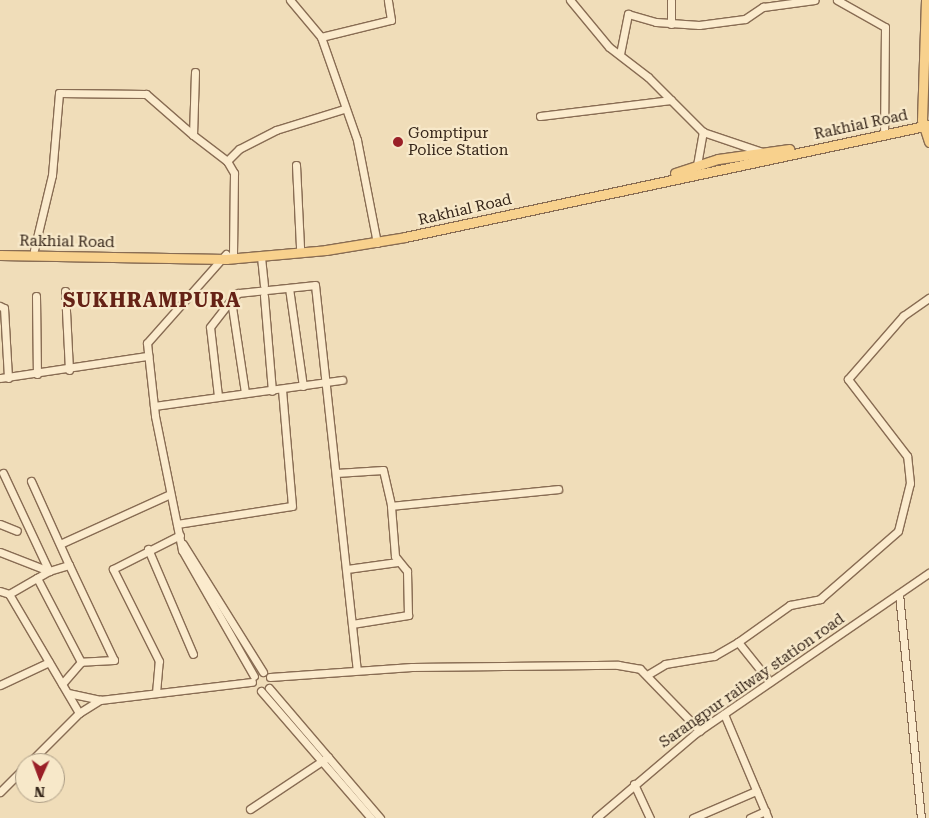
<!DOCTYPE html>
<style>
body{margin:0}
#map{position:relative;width:929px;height:818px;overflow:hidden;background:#f0ddb9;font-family:"Roboto Serif",serif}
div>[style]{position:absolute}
.roads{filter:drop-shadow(1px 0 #886c53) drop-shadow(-1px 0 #886c53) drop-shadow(0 1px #886c53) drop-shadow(0 -1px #886c53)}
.minor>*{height:7px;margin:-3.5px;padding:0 3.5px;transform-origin:3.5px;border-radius:3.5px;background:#fbebcd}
.major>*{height:9px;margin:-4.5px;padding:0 4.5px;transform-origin:4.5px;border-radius:4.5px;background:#f8d18d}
.dots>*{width:14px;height:14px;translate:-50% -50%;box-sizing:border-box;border:2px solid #f7e8c9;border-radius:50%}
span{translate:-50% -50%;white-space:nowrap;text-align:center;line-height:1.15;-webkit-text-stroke:4.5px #f7e8c9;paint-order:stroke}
.street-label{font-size:15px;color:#352519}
.poi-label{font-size:15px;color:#352519}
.left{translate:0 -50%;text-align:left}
.district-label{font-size:20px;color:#652216;font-weight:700;letter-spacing:1px}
.north{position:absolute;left:15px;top:753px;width:50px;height:50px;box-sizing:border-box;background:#f7e8c9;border:1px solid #a99a83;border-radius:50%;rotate:182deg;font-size:14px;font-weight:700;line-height:20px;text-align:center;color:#352519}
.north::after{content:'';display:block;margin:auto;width:18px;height:22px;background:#9a1f27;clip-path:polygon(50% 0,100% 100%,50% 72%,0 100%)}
</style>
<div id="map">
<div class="roads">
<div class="minor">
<div style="left:290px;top:0;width:48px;rotate:50deg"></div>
<div style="left:321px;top:37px;width:109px;rotate:70.7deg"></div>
<div style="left:357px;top:140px;width:105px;rotate:79deg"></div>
<div style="left:570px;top:0;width:61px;rotate:50.3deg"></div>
<div style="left:609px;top:47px;width:49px;rotate:37.6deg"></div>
<div style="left:648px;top:77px;width:78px;rotate:45deg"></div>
<div style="left:703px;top:132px;width:62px;rotate:18.7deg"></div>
<div style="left:671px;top:0;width:24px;rotate:90deg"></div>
<div style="left:837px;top:0;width:55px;rotate:29.4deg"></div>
<div style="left:885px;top:27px;width:106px;rotate:90.5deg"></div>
<div style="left:321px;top:37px;width:72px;rotate:-13.7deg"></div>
<div style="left:391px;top:20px;width:20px;rotate:-99deg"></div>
<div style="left:620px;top:54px;width:41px;rotate:-78.7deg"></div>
<div style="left:628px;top:14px;width:29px;rotate:16deg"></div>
<div style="left:656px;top:22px;width:43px;rotate:4deg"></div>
<div style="left:699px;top:25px;width:46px;rotate:-7.4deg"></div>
<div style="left:745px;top:19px;width:22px;rotate:-34deg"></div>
<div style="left:763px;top:7px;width:52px;rotate:-7.7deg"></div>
<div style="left:195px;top:72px;width:63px;rotate:91.8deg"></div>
<div style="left:193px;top:135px;width:43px;rotate:37.4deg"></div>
<div style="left:227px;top:161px;width:14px;rotate:60deg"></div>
<div style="left:234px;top:173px;width:81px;rotate:90.7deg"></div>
<div style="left:540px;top:116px;width:132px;rotate:-7deg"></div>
<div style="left:227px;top:161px;width:17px;rotate:-45deg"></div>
<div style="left:239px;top:149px;width:42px;rotate:-27.2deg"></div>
<div style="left:276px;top:130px;width:71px;rotate:-17.2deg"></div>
<div style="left:296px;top:165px;width:83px;rotate:87.2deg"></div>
<div style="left:697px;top:165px;width:34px;rotate:-80deg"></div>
<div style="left:34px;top:250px;width:77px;rotate:-76.5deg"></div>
<div style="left:52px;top:175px;width:82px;rotate:-85.1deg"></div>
<div style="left:59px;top:93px;width:87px;rotate:0.7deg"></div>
<div style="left:146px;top:94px;width:62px;rotate:41.1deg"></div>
<div style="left:226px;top:254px;width:119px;rotate:131.6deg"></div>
<div style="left:147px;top:343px;width:73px;rotate:83.7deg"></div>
<div style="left:155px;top:416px;width:137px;rotate:78.6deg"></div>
<div style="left:182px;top:550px;width:145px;rotate:60.3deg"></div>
<div style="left:261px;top:257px;width:28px;rotate:84deg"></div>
<div style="left:289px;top:288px;width:99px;rotate:81.9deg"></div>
<div style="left:65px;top:291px;width:79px;rotate:87.1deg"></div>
<div style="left:36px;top:296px;width:78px;rotate:89.3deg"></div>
<div style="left:264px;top:296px;width:95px;rotate:85.2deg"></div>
<div style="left:231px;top:300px;width:94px;rotate:81.4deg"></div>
<div style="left:0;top:306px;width:4px;rotate:27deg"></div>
<div style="left:4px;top:308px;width:70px;rotate:86.7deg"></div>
<div style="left:0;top:378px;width:150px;rotate:-8.5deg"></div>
<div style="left:218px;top:396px;width:69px;rotate:-96.6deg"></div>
<div style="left:210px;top:327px;width:34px;rotate:-52deg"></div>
<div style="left:231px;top:300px;width:10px;rotate:-45deg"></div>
<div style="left:238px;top:293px;width:77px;rotate:-5.9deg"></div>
<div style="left:315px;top:285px;width:387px;rotate:83.8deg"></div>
<div style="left:154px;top:406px;width:190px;rotate:-7.9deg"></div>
<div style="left:3px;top:473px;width:108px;rotate:64.9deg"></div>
<div style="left:49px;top:571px;width:14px;rotate:150deg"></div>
<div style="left:336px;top:473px;width:47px;rotate:-3.7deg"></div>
<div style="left:383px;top:470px;width:37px;rotate:77deg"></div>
<div style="left:31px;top:481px;width:92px;rotate:65.7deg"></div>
<div style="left:0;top:524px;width:18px;rotate:22deg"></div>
<div style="left:177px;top:524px;width:116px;rotate:-8.9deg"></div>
<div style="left:292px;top:506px;width:117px;rotate:-94.9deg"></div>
<div style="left:60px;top:544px;width:121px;rotate:-24.4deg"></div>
<div style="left:183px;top:544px;width:151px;rotate:58deg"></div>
<div style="left:148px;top:549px;width:114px;rotate:66.8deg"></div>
<div style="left:0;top:552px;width:53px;rotate:21.2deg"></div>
<div style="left:49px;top:571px;width:21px;rotate:-17deg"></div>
<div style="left:69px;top:565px;width:105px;rotate:64.7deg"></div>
<div style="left:114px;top:660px;width:33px;rotate:177deg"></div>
<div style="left:347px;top:569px;width:51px;rotate:-7.8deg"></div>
<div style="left:0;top:591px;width:9px;rotate:18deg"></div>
<div style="left:9px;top:594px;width:138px;rotate:59.5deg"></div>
<div style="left:9px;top:594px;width:32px;rotate:-30deg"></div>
<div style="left:37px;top:578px;width:95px;rotate:62.4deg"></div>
<div style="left:81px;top:662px;width:29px;rotate:131deg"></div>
<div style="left:899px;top:594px;width:225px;rotate:84.4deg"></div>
<div style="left:352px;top:624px;width:57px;rotate:-9.1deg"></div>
<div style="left:408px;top:615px;width:44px;rotate:-91.3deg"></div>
<div style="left:407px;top:571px;width:19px;rotate:-129deg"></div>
<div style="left:395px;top:556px;width:50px;rotate:-94.6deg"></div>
<div style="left:391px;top:506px;width:168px;rotate:-5.8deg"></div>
<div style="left:738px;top:642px;width:64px;rotate:-35.4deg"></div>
<div style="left:790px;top:605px;width:31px;rotate:-11deg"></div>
<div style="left:820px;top:599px;width:103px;rotate:-41.1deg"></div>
<div style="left:898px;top:531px;width:49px;rotate:-76deg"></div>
<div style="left:910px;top:483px;width:27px;rotate:-96deg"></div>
<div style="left:907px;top:456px;width:97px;rotate:-127.5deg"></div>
<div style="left:848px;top:379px;width:84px;rotate:-48.9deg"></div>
<div style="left:903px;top:316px;width:32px;rotate:-35deg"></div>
<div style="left:647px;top:675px;width:21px;rotate:-31deg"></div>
<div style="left:665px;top:664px;width:50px;rotate:-9.3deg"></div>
<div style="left:714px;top:656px;width:28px;rotate:-30deg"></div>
<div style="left:738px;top:642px;width:51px;rotate:51.3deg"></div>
<div style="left:270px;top:677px;width:142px;rotate:-4deg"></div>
<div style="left:412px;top:667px;width:206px;rotate:-0.6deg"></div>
<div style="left:618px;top:665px;width:22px;rotate:10deg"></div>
<div style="left:640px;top:669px;width:86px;rotate:45.9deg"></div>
<div style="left:0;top:685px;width:54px;rotate:-25.1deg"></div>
<div style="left:269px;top:688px;width:171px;rotate:49.5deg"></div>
<div style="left:261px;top:691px;width:168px;rotate:49.1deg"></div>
<div style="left:68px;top:693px;width:33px;rotate:12deg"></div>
<div style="left:100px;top:700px;width:153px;rotate:-6.8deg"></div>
<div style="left:156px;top:693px;width:32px;rotate:-85deg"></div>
<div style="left:159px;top:661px;width:103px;rotate:-116.6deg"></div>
<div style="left:113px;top:569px;width:75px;rotate:-26.9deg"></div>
<div style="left:724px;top:714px;width:113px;rotate:67.1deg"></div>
<div style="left:29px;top:763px;width:71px;rotate:-45deg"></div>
<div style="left:79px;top:713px;width:25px;rotate:-32deg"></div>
<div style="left:634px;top:784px;width:38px;rotate:65deg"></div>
<div style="left:0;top:792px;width:35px;rotate:-45deg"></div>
<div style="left:250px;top:809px;width:94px;rotate:-33.7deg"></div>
<div style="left:596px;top:818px;width:131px;rotate:-40.4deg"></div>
<div style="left:696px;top:733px;width:283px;rotate:-34.5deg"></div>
<div style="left:693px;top:818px;width:69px;rotate:-23.2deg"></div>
<div style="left:750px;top:818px;width:17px;rotate:-25deg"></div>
</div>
<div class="major">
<div style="left:926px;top:0;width:120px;rotate:91.9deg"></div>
<div style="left:922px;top:120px;width:23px;rotate:72deg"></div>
<div style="left:675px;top:173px;width:45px;rotate:-18deg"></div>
<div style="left:718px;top:159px;width:72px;rotate:-8deg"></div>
<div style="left:0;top:255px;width:226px;rotate:1deg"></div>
<div style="left:226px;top:259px;width:100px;rotate:-5.1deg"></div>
<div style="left:326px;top:250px;width:80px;rotate:-9.3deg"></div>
<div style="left:405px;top:237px;width:536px;rotate:-12.06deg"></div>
</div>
</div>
<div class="dots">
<div style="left:398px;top:142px;background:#9a1f27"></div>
</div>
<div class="street-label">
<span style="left:861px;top:125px;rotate:-12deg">Rakhial Road</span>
<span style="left:465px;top:210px;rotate:-13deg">Rakhial Road</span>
<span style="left:67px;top:242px;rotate:1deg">Rakhial Road</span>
<span style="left:752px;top:681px;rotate:-35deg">Sarangpur railway station road</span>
</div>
<div class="poi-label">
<span class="left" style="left:408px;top:142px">Gomptipur<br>Police Station</span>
</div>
<div class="district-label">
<span style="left:152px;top:300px">SUKHRAMPURA</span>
</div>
<div class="north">N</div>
</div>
